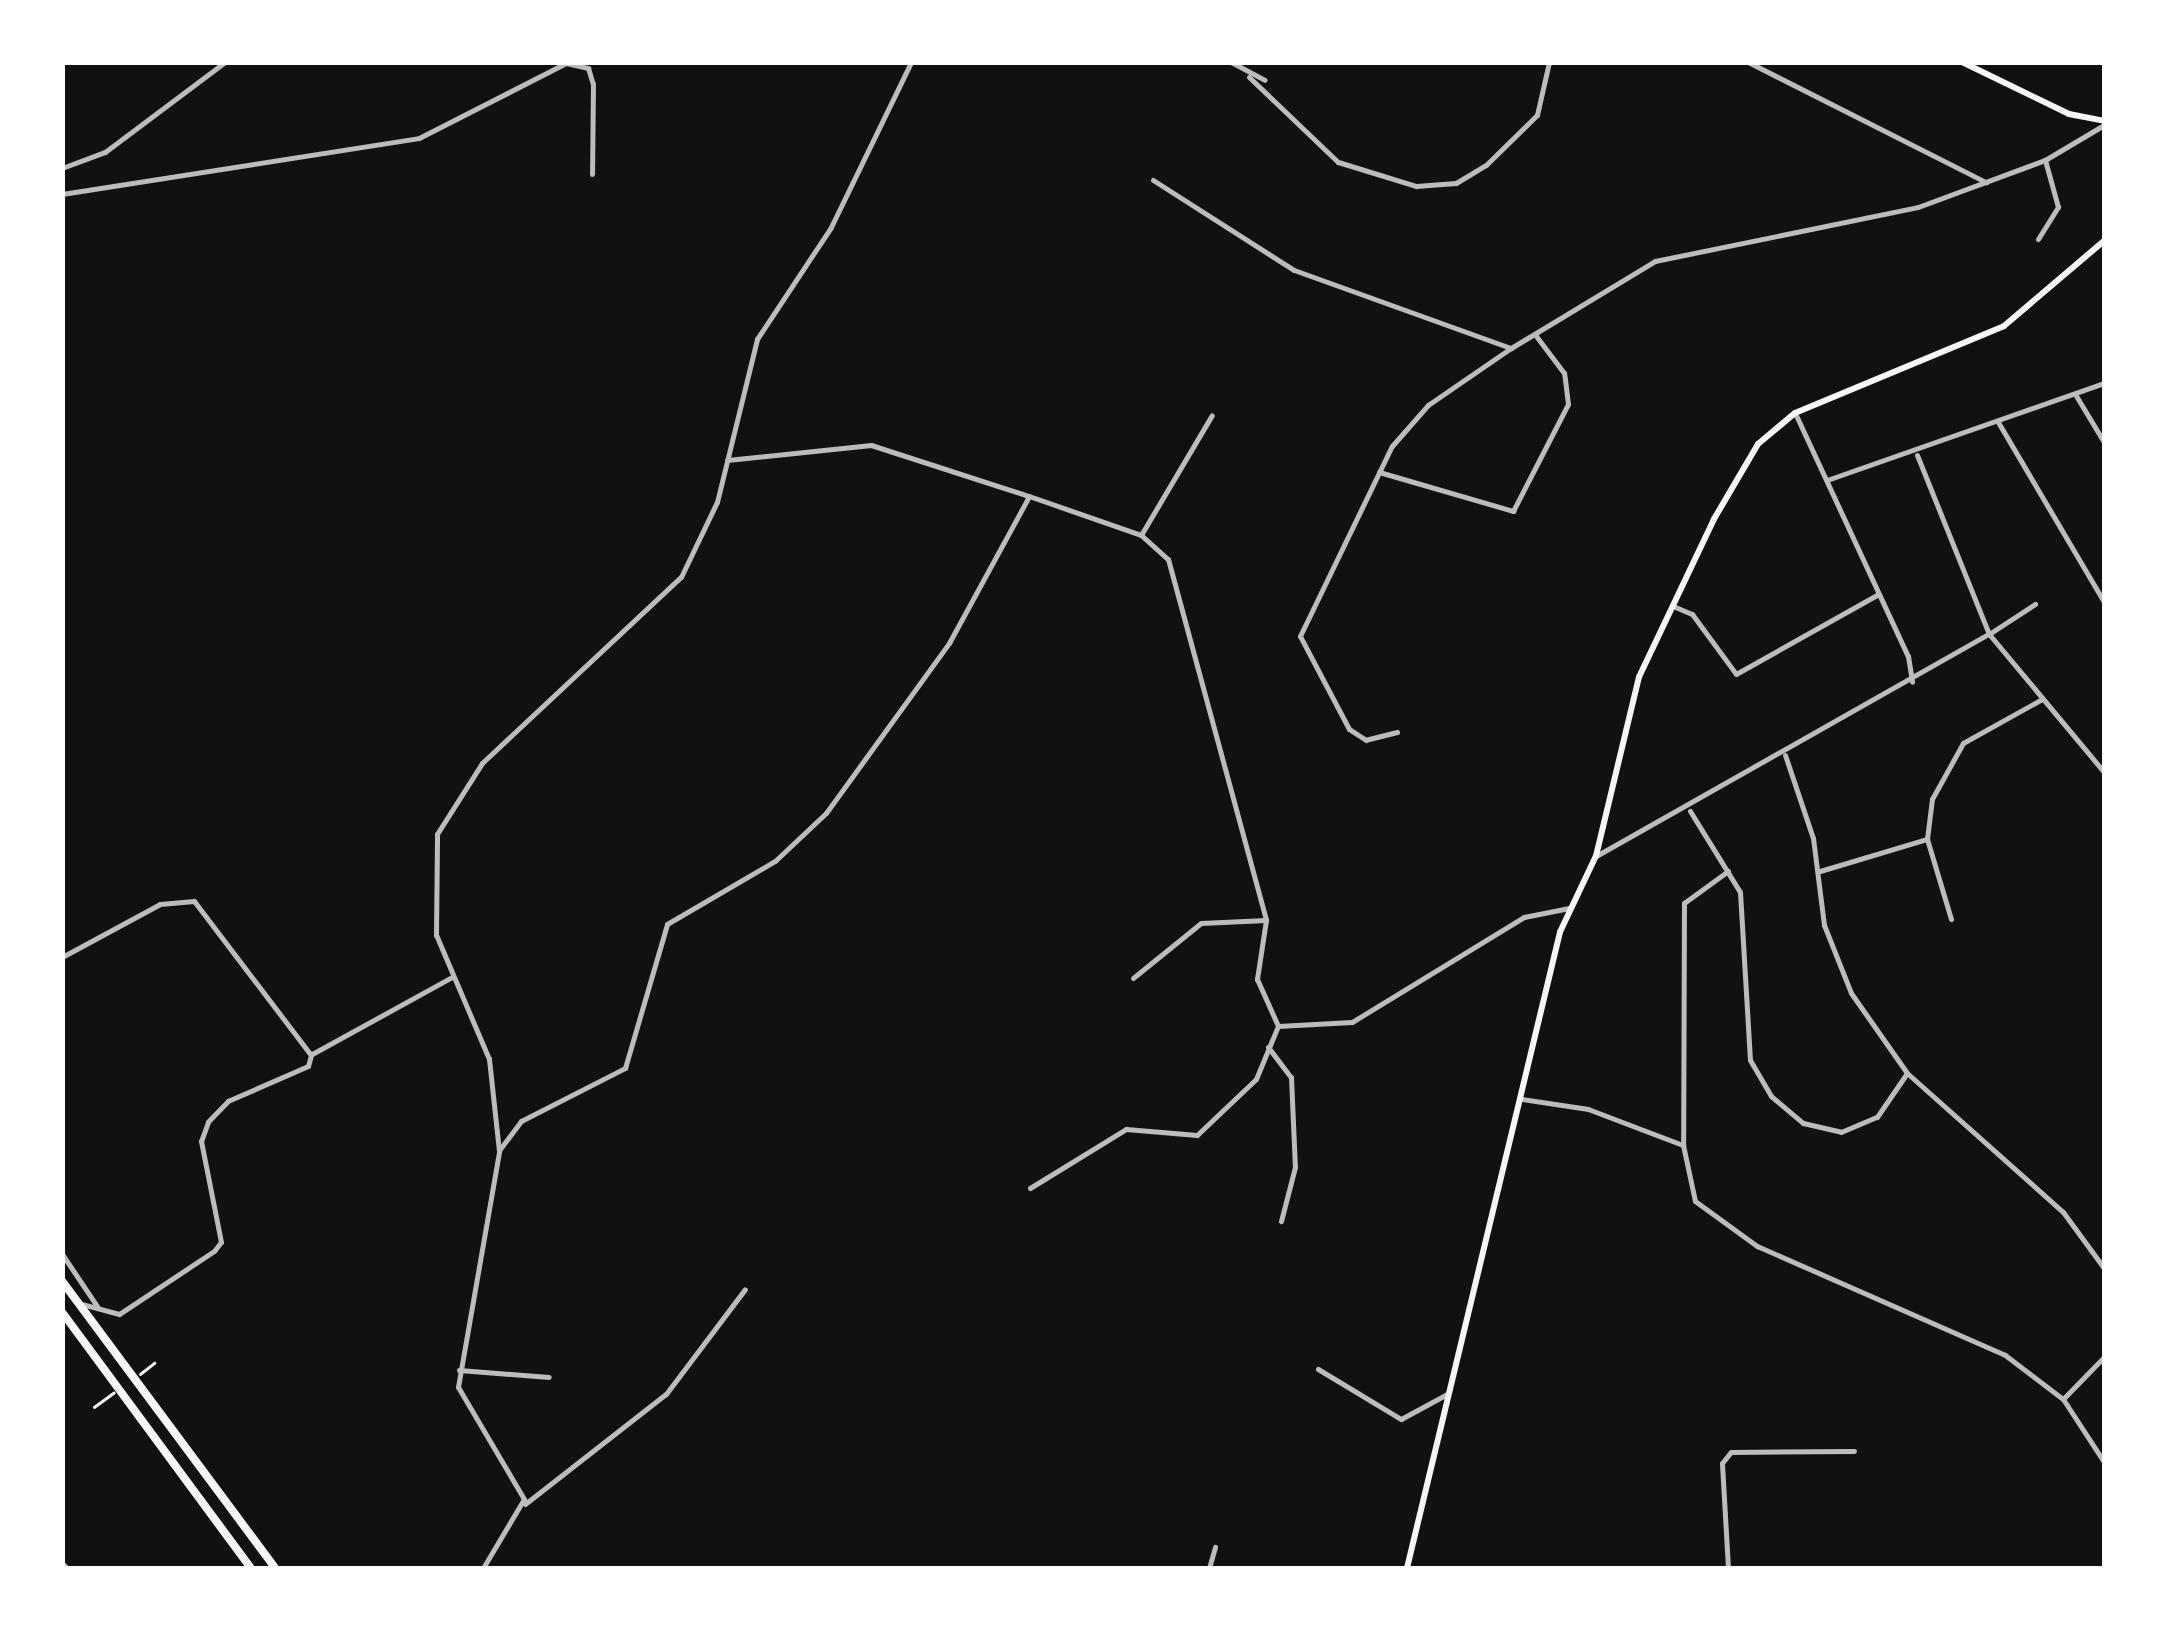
<!DOCTYPE html>
<style>
body{margin:0}
#map{position:relative;width:2167px;height:1631px;overflow:hidden;background:#111;font-family:"Fira Sans",sans-serif}
div>[style]{position:absolute}
.path>*{height:2.5px;margin:-1.25px;padding:0 1.25px;transform-origin:1.25px;border-radius:1.25px;background:#f5f5f5}
.minor>*{height:5px;margin:-2.5px;padding:0 2.5px;transform-origin:2.5px;border-radius:2.5px;background:#bcbcbc}
.secondary>*{height:6px;margin:-3px;padding:0 3px;transform-origin:3px;border-radius:3px;background:#f5f5f5}
.trunk>*{height:8px;margin:-4px;padding:0 4px;transform-origin:4px;border-radius:4px;background:#f5f5f5}
span{translate:-50% -50%;white-space:nowrap;text-align:center;line-height:1.15;-webkit-text-stroke:9px #fff;paint-order:stroke}
.frame{position:absolute;inset:0;border:65px solid #fff;pointer-events:none}
</style>
<div id="map">
<div class="path">
<div style="left:140px;top:1374px;width:18px;rotate:-38deg"></div>
<div style="left:94px;top:1407px;width:24px;rotate:-36deg"></div>
</div>
<div class="minor">
<div style="left:1231px;top:62px;width:38px;rotate:28deg"></div>
<div style="left:1748px;top:62px;width:267px;rotate:26.8deg"></div>
<div style="left:1249px;top:77px;width:123px;rotate:43.7deg"></div>
<div style="left:1338px;top:162px;width:82px;rotate:17.1deg"></div>
<div style="left:1416px;top:186px;width:40px;rotate:-4.3deg"></div>
<div style="left:1456px;top:183px;width:35px;rotate:-31deg"></div>
<div style="left:1486px;top:165px;width:71px;rotate:-44.4deg"></div>
<div style="left:1537px;top:115px;width:54px;rotate:-77.2deg"></div>
<div style="left:62px;top:168px;width:46px;rotate:-20.4deg"></div>
<div style="left:105px;top:152px;width:150px;rotate:-36.9deg"></div>
<div style="left:1153px;top:180px;width:167px;rotate:32.6deg"></div>
<div style="left:1294px;top:270px;width:231px;rotate:19.8deg"></div>
<div style="left:1511px;top:348px;width:168px;rotate:-31.1deg"></div>
<div style="left:1655px;top:261px;width:268px;rotate:-11.6deg"></div>
<div style="left:1918px;top:207px;width:135px;rotate:-20.3deg"></div>
<div style="left:2045px;top:160px;width:69px;rotate:-30.7deg"></div>
<div style="left:62px;top:194px;width:361px;rotate:-8.9deg"></div>
<div style="left:419px;top:138px;width:165px;rotate:-27deg"></div>
<div style="left:566px;top:63px;width:23px;rotate:13deg"></div>
<div style="left:588px;top:68px;width:17px;rotate:73deg"></div>
<div style="left:593px;top:84px;width:90px;rotate:90.6deg"></div>
<div style="left:2038px;top:239px;width:38px;rotate:-58deg"></div>
<div style="left:2058px;top:207px;width:49px;rotate:-105.5deg"></div>
<div style="left:2075px;top:394px;width:56px;rotate:58.9deg"></div>
<div style="left:1795px;top:413px;width:268px;rotate:65.1deg"></div>
<div style="left:1908px;top:656px;width:26px;rotate:81deg"></div>
<div style="left:1998px;top:422px;width:209px;rotate:59.5deg"></div>
<div style="left:1917px;top:455px;width:193px;rotate:68.1deg"></div>
<div style="left:1989px;top:634px;width:55px;rotate:-33.1deg"></div>
<div style="left:727px;top:460px;width:145px;rotate:-5.9deg"></div>
<div style="left:871px;top:445px;width:166px;rotate:17.9deg"></div>
<div style="left:1379px;top:472px;width:140px;rotate:16.2deg"></div>
<div style="left:1513px;top:511px;width:120px;rotate:-62.8deg"></div>
<div style="left:1568px;top:404px;width:31px;rotate:-97deg"></div>
<div style="left:1564px;top:373px;width:46px;rotate:-127.1deg"></div>
<div style="left:1827px;top:480px;width:293px;rotate:-19.3deg"></div>
<div style="left:1141px;top:535px;width:139px;rotate:-59.4deg"></div>
<div style="left:1673px;top:606px;width:21px;rotate:23deg"></div>
<div style="left:1692px;top:614px;width:74px;rotate:53.7deg"></div>
<div style="left:1736px;top:674px;width:162px;rotate:-29.3deg"></div>
<div style="left:1397px;top:732px;width:32px;rotate:166deg"></div>
<div style="left:1366px;top:740px;width:20px;rotate:-147deg"></div>
<div style="left:1349px;top:729px;width:105px;rotate:-117.8deg"></div>
<div style="left:1300px;top:636px;width:211px;rotate:-64.2deg"></div>
<div style="left:1392px;top:446px;width:55px;rotate:-48.7deg"></div>
<div style="left:1428px;top:405px;width:101px;rotate:-34.5deg"></div>
<div style="left:1785px;top:755px;width:88px;rotate:71.4deg"></div>
<div style="left:1813px;top:838px;width:88px;rotate:82.8deg"></div>
<div style="left:1824px;top:925px;width:73px;rotate:68.3deg"></div>
<div style="left:1851px;top:993px;width:98px;rotate:55deg"></div>
<div style="left:1907px;top:1073px;width:209px;rotate:41.7deg"></div>
<div style="left:2063px;top:1212px;width:69px;rotate:53.8deg"></div>
<div style="left:1690px;top:811px;width:95px;rotate:58.3deg"></div>
<div style="left:1740px;top:892px;width:168px;rotate:86.6deg"></div>
<div style="left:1750px;top:1060px;width:42px;rotate:59.7deg"></div>
<div style="left:1771px;top:1096px;width:42px;rotate:40.2deg"></div>
<div style="left:1803px;top:1123px;width:39px;rotate:13deg"></div>
<div style="left:1841px;top:1132px;width:39px;rotate:-23deg"></div>
<div style="left:1877px;top:1117px;width:53px;rotate:-55.7deg"></div>
<div style="left:1596px;top:856px;width:451px;rotate:-29.5deg"></div>
<div style="left:1989px;top:634px;width:180px;rotate:50.2deg"></div>
<div style="left:1728px;top:871px;width:54px;rotate:144deg"></div>
<div style="left:1684px;top:903px;width:242px;rotate:90.2deg"></div>
<div style="left:1683px;top:1145px;width:57px;rotate:77.9deg"></div>
<div style="left:1695px;top:1201px;width:77px;rotate:36deg"></div>
<div style="left:1757px;top:1246px;width:271px;rotate:23.7deg"></div>
<div style="left:2005px;top:1355px;width:73px;rotate:37.2deg"></div>
<div style="left:2063px;top:1399px;width:75px;rotate:56.9deg"></div>
<div style="left:1820px;top:871px;width:112px;rotate:-16.7deg"></div>
<div style="left:1951px;top:919px;width:84px;rotate:-106.7deg"></div>
<div style="left:1927px;top:839px;width:40px;rotate:-82.9deg"></div>
<div style="left:1932px;top:799px;width:64px;rotate:-61deg"></div>
<div style="left:1963px;top:743px;width:90px;rotate:-29.1deg"></div>
<div style="left:62px;top:957px;width:111px;rotate:-28.4deg"></div>
<div style="left:160px;top:904px;width:34px;rotate:-5deg"></div>
<div style="left:194px;top:901px;width:193px;rotate:52.8deg"></div>
<div style="left:311px;top:1055px;width:11px;rotate:105deg"></div>
<div style="left:308px;top:1066px;width:87px;rotate:156.4deg"></div>
<div style="left:228px;top:1101px;width:29px;rotate:134deg"></div>
<div style="left:208px;top:1122px;width:20px;rotate:110deg"></div>
<div style="left:201px;top:1141px;width:103px;rotate:78.8deg"></div>
<div style="left:221px;top:1242px;width:11px;rotate:128deg"></div>
<div style="left:214px;top:1251px;width:114px;rotate:146.4deg"></div>
<div style="left:119px;top:1314px;width:38px;rotate:-165deg"></div>
<div style="left:1133px;top:978px;width:87px;rotate:-39deg"></div>
<div style="left:1201px;top:923px;width:65px;rotate:-2.6deg"></div>
<div style="left:1268px;top:1047px;width:38px;rotate:53deg"></div>
<div style="left:1291px;top:1077px;width:90px;rotate:87.5deg"></div>
<div style="left:1295px;top:1167px;width:56px;rotate:104.5deg"></div>
<div style="left:312px;top:1054px;width:160px;rotate:-28.8deg"></div>
<div style="left:1522px;top:1099px;width:67px;rotate:8.6deg"></div>
<div style="left:1588px;top:1109px;width:102px;rotate:20.8deg"></div>
<div style="left:500px;top:1149px;width:35px;rotate:-53deg"></div>
<div style="left:521px;top:1121px;width:117px;rotate:-27deg"></div>
<div style="left:625px;top:1068px;width:150px;rotate:-73.7deg"></div>
<div style="left:667px;top:924px;width:125px;rotate:-30.3deg"></div>
<div style="left:775px;top:861px;width:70px;rotate:-43.3deg"></div>
<div style="left:826px;top:813px;width:210px;rotate:-54.1deg"></div>
<div style="left:949px;top:643px;width:167px;rotate:-61.4deg"></div>
<div style="left:1029px;top:496px;width:119px;rotate:19.2deg"></div>
<div style="left:1141px;top:535px;width:36px;rotate:42deg"></div>
<div style="left:1168px;top:559px;width:374px;rotate:74.8deg"></div>
<div style="left:1266px;top:920px;width:60px;rotate:98.7deg"></div>
<div style="left:1257px;top:979px;width:51px;rotate:65.9deg"></div>
<div style="left:1030px;top:1188px;width:113px;rotate:-31.6deg"></div>
<div style="left:1126px;top:1129px;width:71px;rotate:4.8deg"></div>
<div style="left:1197px;top:1135px;width:81px;rotate:-43.5deg"></div>
<div style="left:1256px;top:1079px;width:57px;rotate:-67.5deg"></div>
<div style="left:1278px;top:1026px;width:74px;rotate:-3.1deg"></div>
<div style="left:1352px;top:1022px;width:202px;rotate:-31.4deg"></div>
<div style="left:1524px;top:917px;width:46px;rotate:-11.3deg"></div>
<div style="left:62px;top:1254px;width:63px;rotate:56.1deg"></div>
<div style="left:1318px;top:1369px;width:97px;rotate:31.1deg"></div>
<div style="left:1401px;top:1419px;width:52px;rotate:-28.5deg"></div>
<div style="left:459px;top:1370px;width:90px;rotate:4.4deg"></div>
<div style="left:2063px;top:1399px;width:59px;rotate:-45.7deg"></div>
<div style="left:525px;top:1504px;width:179px;rotate:-38deg"></div>
<div style="left:666px;top:1394px;width:131px;rotate:-53deg"></div>
<div style="left:62px;top:1563px;width:7px;rotate:45deg"></div>
<div style="left:483px;top:1568px;width:80px;rotate:-59.3deg"></div>
<div style="left:524px;top:1499px;width:130px;rotate:-120.5deg"></div>
<div style="left:458px;top:1387px;width:240px;rotate:-80.1deg"></div>
<div style="left:499px;top:1151px;width:93px;rotate:-96.2deg"></div>
<div style="left:489px;top:1059px;width:135px;rotate:-113.1deg"></div>
<div style="left:436px;top:935px;width:101px;rotate:-89.4deg"></div>
<div style="left:437px;top:834px;width:84px;rotate:-57.6deg"></div>
<div style="left:482px;top:763px;width:272px;rotate:-43.1deg"></div>
<div style="left:681px;top:577px;width:83px;rotate:-64.4deg"></div>
<div style="left:717px;top:502px;width:168px;rotate:-76.2deg"></div>
<div style="left:757px;top:339px;width:134px;rotate:-56.5deg"></div>
<div style="left:831px;top:227px;width:183px;rotate:-64.1deg"></div>
<div style="left:1209px;top:1568px;width:22px;rotate:-74deg"></div>
<div style="left:1728px;top:1568px;width:105px;rotate:-93.3deg"></div>
<div style="left:1722px;top:1463px;width:14px;rotate:-51deg"></div>
<div style="left:1731px;top:1452px;width:123px;rotate:-0.5deg"></div>
</div>
<div class="secondary">
<div style="left:1962px;top:62px;width:119px;rotate:25.9deg"></div>
<div style="left:2069px;top:114px;width:36px;rotate:11deg"></div>
<div style="left:1407px;top:1568px;width:654px;rotate:-76.47deg"></div>
<div style="left:1560px;top:932px;width:84px;rotate:-64.7deg"></div>
<div style="left:1596px;top:856px;width:184px;rotate:-76.5deg"></div>
<div style="left:1639px;top:677px;width:175px;rotate:-64.6deg"></div>
<div style="left:1714px;top:519px;width:87px;rotate:-59.6deg"></div>
<div style="left:1758px;top:444px;width:48px;rotate:-40deg"></div>
<div style="left:1795px;top:413px;width:226px;rotate:-22.6deg"></div>
<div style="left:2004px;top:326px;width:131px;rotate:-40.4deg"></div>
</div>
<div class="trunk">
<div style="left:62px;top:1281px;width:357px;rotate:53.4deg"></div>
<div style="left:62px;top:1312px;width:318px;rotate:53.6deg"></div>
</div>
<div class="frame"></div>
</div>
